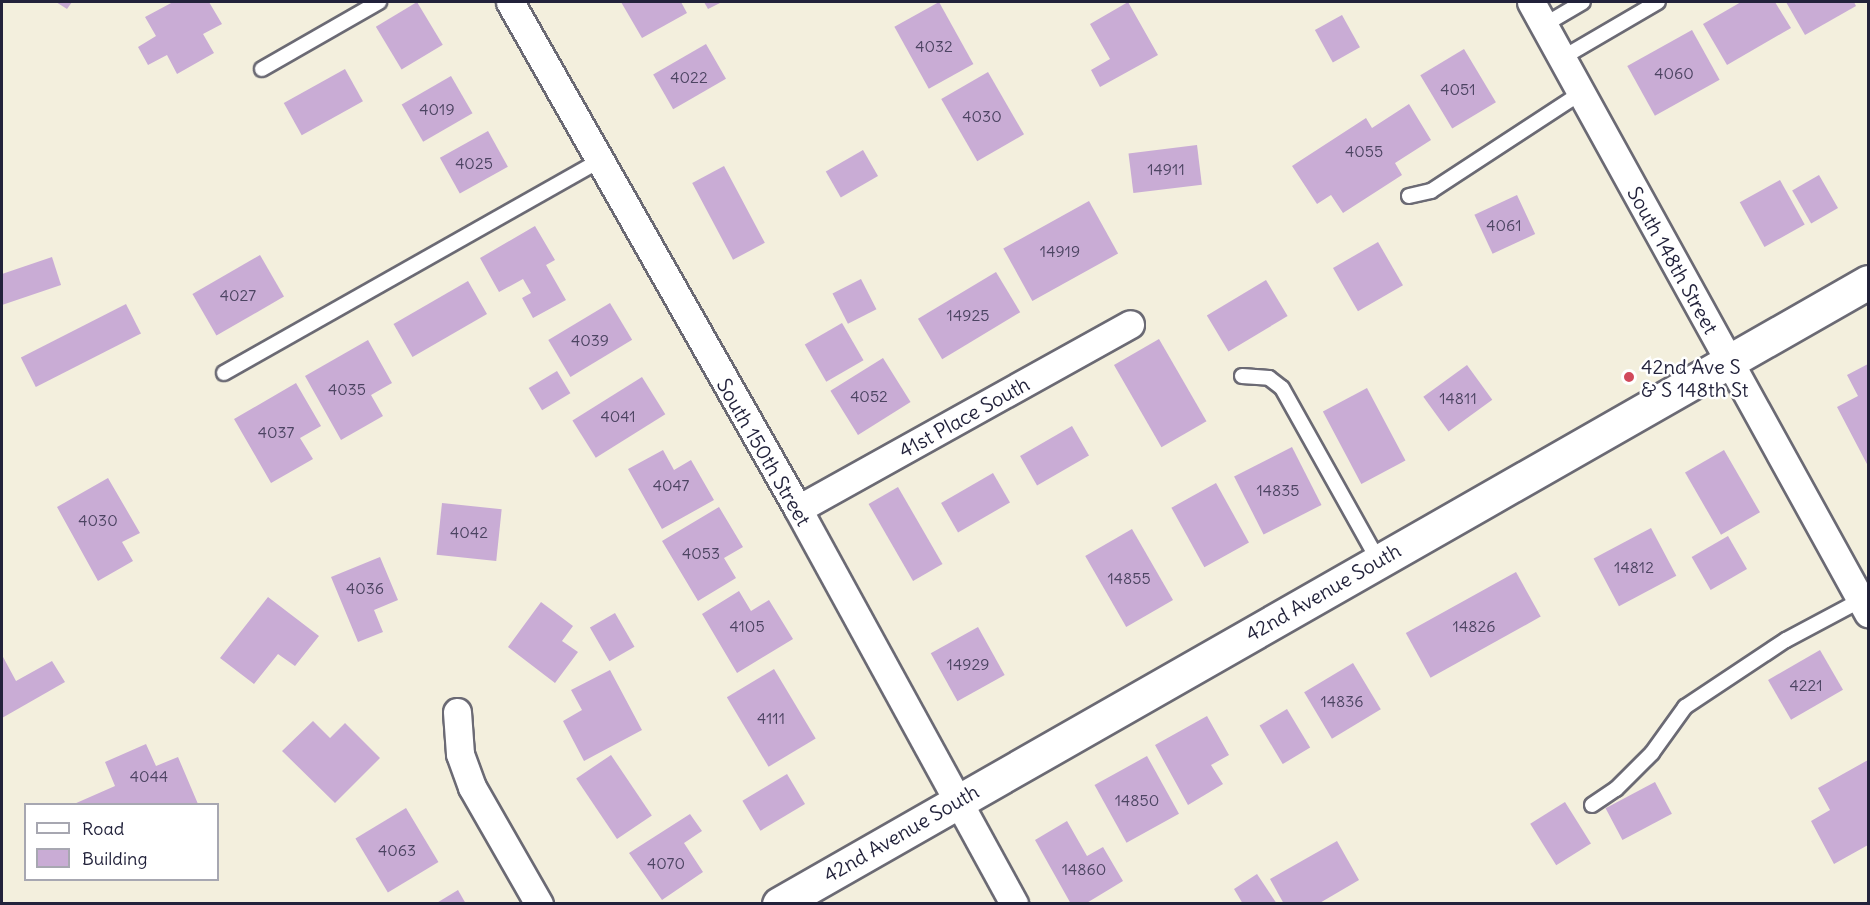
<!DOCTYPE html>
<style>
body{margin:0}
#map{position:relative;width:1870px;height:905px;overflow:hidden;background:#f3efdd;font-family:Delius,sans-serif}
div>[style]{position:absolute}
.building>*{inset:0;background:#c9acd5;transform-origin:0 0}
.roads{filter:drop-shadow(2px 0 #6b6a74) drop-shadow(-2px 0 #6b6a74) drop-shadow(0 2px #6b6a74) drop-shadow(0 -2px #6b6a74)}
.service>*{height:14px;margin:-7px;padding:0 7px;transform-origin:7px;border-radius:7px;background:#fff}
.minor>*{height:27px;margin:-13.5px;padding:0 13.5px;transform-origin:13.5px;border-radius:13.5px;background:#fff}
.tertiary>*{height:33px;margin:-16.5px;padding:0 16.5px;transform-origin:16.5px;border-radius:16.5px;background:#fff}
.dots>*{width:16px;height:16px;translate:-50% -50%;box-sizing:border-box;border:3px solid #fff;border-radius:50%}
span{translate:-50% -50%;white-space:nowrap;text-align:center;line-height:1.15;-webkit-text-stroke:5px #fff;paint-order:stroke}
.number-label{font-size:16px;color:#4c4462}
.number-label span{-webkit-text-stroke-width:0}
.street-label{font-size:20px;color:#22223b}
.poi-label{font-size:20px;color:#22223b}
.left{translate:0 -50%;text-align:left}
.frame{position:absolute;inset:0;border:3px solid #22223b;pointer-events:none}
.legend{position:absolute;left:24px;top:803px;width:195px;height:78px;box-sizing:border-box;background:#fff;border:2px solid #a7a7b1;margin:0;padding:8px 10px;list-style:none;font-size:18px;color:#22223b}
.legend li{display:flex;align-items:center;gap:12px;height:30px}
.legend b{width:30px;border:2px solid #a7a7b1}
</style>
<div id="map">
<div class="building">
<div style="clip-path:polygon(56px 2px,72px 2px,67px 9px)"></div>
<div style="clip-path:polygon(173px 2px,209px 2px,222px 24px,203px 34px,214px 53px,177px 74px,167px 55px,148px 65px,138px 47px,156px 36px,145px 17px)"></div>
<div style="left:417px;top:2px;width:50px;height:48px;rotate:59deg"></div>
<div style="clip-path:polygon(621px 2px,681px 2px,687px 13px,642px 38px)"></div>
<div style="clip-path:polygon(704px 2px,722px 2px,708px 9px)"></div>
<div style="left:939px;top:2px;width:71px;height:51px;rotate:61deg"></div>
<div style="clip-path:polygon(1128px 2px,1158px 55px,1100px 87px,1091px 70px,1110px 59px,1090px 24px)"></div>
<div style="clip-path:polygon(1741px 2px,1775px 2px,1791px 28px,1727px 65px,1703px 24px)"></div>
<div style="clip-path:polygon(1786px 2px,1854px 2px,1856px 6px,1805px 35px)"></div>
<div style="left:1342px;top:15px;width:37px;height:31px;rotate:61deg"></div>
<div style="left:1692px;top:30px;width:57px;height:74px;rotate:61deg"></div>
<div style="left:706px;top:44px;width:40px;height:61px;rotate:60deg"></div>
<div style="left:1464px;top:49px;width:62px;height:51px;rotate:59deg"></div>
<div style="left:345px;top:69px;width:37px;height:70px;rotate:61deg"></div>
<div style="left:988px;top:72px;width:72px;height:54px;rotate:60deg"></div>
<div style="left:451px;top:76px;width:43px;height:57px;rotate:60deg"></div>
<div style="clip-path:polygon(1409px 104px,1431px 140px,1395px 163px,1402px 175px,1343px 213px,1331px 195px,1317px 204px,1292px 166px,1366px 118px,1372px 128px)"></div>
<div style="left:488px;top:131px;width:41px;height:55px;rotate:61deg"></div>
<div style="left:1197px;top:145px;width:40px;height:69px;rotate:83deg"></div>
<div style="left:863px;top:150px;width:30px;height:43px;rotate:60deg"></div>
<div style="left:724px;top:166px;width:87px;height:36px;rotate:62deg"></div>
<div style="left:1819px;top:175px;width:38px;height:31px;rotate:60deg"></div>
<div style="left:1780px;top:180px;width:51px;height:46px;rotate:61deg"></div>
<div style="left:1517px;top:195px;width:43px;height:47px;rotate:65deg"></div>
<div style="left:1089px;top:201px;width:60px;height:98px;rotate:61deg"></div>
<div style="clip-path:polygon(535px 226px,555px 260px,546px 265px,566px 300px,533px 318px,522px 298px,531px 293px,523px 279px,499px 292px,480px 258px)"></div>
<div style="left:1378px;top:242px;width:50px;height:52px;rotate:60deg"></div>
<div style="left:260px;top:255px;width:48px;height:78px;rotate:60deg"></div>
<div style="clip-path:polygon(52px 257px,61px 285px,2px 305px,2px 274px)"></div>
<div style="left:996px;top:272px;width:47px;height:91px;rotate:59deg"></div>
<div style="left:861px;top:279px;width:34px;height:32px;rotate:63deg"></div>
<div style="left:1266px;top:280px;width:42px;height:69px;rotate:59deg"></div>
<div style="left:468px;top:281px;width:38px;height:86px;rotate:60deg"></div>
<div style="left:610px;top:303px;width:43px;height:72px;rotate:59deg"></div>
<div style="left:126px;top:304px;width:33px;height:118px;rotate:63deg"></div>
<div style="left:842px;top:323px;width:43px;height:43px;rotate:60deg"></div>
<div style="left:1159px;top:339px;width:95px;height:52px;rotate:60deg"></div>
<div style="clip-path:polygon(368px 340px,392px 383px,371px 395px,383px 416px,341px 440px,305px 376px)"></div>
<div style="left:883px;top:358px;width:52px;height:62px;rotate:58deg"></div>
<div style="clip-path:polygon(1868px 364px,1868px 466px,1837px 407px,1858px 396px,1847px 375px)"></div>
<div style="left:1467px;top:365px;width:43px;height:54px;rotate:54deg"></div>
<div style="left:557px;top:371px;width:26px;height:33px;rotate:59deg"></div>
<div style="left:642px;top:377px;width:44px;height:82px;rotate:58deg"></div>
<div style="clip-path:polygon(296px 383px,321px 426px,300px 438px,313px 459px,271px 483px,234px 419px)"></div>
<div style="left:1367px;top:388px;width:82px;height:50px;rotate:62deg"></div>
<div style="left:1072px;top:426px;width:34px;height:60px;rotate:60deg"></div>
<div style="left:1292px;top:447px;width:65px;height:65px;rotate:63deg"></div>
<div style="clip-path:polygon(663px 450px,674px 470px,691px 460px,714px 500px,662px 529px,628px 469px)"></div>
<div style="left:1724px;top:450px;width:72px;height:45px;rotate:60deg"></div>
<div style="left:993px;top:473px;width:34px;height:60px;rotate:60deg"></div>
<div style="clip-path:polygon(108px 478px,140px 533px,122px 542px,133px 561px,98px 581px,57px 507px)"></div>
<div style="left:1216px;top:483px;width:68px;height:51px;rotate:61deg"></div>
<div style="left:898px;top:487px;width:89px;height:34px;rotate:60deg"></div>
<div style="left:442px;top:503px;width:60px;height:52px;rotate:6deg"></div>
<div style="clip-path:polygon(719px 507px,743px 547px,724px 558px,736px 578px,698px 601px,662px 541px)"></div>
<div style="left:1651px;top:528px;width:54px;height:65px;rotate:62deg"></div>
<div style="left:1132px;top:529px;width:82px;height:54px;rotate:60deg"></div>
<div style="left:1728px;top:536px;width:38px;height:42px;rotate:60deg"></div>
<div style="clip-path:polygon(380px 557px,398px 600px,374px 610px,383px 632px,358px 642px,331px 577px)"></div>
<div style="left:1516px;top:572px;width:51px;height:126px;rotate:61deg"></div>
<div style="clip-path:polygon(739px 591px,751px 611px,769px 600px,793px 639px,737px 673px,702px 614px)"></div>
<div style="clip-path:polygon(268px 597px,319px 636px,295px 666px,278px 654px,254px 684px,220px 658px)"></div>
<div style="clip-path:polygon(541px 602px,573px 626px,562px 641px,578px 652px,555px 683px,508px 647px)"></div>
<div style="left:615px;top:613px;width:39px;height:29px;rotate:60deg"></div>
<div style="left:978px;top:627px;width:55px;height:54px;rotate:61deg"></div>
<div style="left:1820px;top:650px;width:46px;height:60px;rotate:60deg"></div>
<div style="clip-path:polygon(2px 655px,16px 681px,52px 661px,65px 682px,2px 718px)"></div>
<div style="left:1353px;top:663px;width:54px;height:57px;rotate:59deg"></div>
<div style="left:774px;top:669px;width:81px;height:55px;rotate:59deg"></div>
<div style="clip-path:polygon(610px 670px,642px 730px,584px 761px,563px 721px,582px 710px,571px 690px)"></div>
<div style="left:1287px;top:709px;width:45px;height:32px;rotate:59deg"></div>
<div style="clip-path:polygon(1207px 716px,1229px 755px,1211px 765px,1223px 784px,1188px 805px,1155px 745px)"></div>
<div style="clip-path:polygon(313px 721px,330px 738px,345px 723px,380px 758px,335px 803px,282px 751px)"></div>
<div style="clip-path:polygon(146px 744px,156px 766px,178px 757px,198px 804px,74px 804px,115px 786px,105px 762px)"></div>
<div style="left:611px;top:755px;width:73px;height:42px;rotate:56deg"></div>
<div style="left:1147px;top:756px;width:66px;height:60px;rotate:61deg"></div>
<div style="clip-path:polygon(1868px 760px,1868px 845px,1834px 864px,1811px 821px,1830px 810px,1818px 788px)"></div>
<div style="left:787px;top:774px;width:35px;height:52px;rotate:59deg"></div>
<div style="left:1655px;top:782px;width:36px;height:56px;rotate:62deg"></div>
<div style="left:1565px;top:802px;width:49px;height:41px;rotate:58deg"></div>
<div style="left:406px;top:808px;width:63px;height:59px;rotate:59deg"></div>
<div style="clip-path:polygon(690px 814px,702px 831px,684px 843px,703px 872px,662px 900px,629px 853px)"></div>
<div style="clip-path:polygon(1067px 821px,1087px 856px,1103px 847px,1123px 881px,1085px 904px,1071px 904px,1035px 840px)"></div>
<div style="clip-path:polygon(1337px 841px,1359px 880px,1318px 904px,1284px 904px,1270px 879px)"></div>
<div style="clip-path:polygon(1257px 874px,1277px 904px,1243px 904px,1234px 889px)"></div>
<div style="clip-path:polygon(458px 890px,466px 904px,435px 904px)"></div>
</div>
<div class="roads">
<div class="service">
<div style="left:1544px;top:25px;width:45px;rotate:-30.5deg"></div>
<div style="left:1562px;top:58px;width:111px;rotate:-30.3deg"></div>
<div style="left:262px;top:69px;width:135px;rotate:-29.8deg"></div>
<div style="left:1409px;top:196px;width:23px;rotate:-13deg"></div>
<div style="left:1431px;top:191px;width:179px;rotate:-33.2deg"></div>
<div style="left:224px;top:373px;width:430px;rotate:-29.5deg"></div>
<div style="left:1242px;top:376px;width:27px;rotate:4deg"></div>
<div style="left:1269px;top:378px;width:16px;rotate:38deg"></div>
<div style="left:1282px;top:388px;width:197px;rotate:60.8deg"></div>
<div style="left:1592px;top:805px;width:29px;rotate:-34deg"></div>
<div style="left:1616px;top:789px;width:51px;rotate:-45deg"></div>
<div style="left:1652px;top:753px;width:57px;rotate:-54.3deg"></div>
<div style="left:1685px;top:707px;width:121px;rotate:-33.6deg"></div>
<div style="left:1786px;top:640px;width:85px;rotate:-28.1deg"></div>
</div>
<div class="minor">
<div style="left:510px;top:2px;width:583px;rotate:60.4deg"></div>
<div style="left:798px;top:509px;width:450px;rotate:61.3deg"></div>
<div style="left:1531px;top:2px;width:698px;rotate:61.12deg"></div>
<div style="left:798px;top:509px;width:380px;rotate:-29.1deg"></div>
<div style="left:457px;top:712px;width:42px;rotate:85.9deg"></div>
<div style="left:460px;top:754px;width:35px;rotate:70deg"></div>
<div style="left:472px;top:787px;width:135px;rotate:60.2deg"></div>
</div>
<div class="tertiary">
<div style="left:779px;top:904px;width:1254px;rotate:-29.73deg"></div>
</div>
</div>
<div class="dots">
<div style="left:1629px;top:377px;background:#d1495b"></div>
</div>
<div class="number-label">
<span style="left:934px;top:46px">4032</span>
<span style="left:1674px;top:73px">4060</span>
<span style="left:689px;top:77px">4022</span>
<span style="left:1458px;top:89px">4051</span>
<span style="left:437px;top:109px">4019</span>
<span style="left:982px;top:116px">4030</span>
<span style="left:1364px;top:151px">4055</span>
<span style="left:474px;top:163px">4025</span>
<span style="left:1166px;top:169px">14911</span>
<span style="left:1504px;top:225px">4061</span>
<span style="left:1060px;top:251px">14919</span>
<span style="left:238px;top:295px">4027</span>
<span style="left:968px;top:315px">14925</span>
<span style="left:590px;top:340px">4039</span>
<span style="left:347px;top:389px">4035</span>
<span style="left:869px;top:396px">4052</span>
<span style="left:1458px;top:398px">14811</span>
<span style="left:618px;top:416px">4041</span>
<span style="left:276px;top:432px">4037</span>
<span style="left:671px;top:485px">4047</span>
<span style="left:1278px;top:490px">14835</span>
<span style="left:98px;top:520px">4030</span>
<span style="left:469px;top:532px">4042</span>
<span style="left:701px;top:553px">4053</span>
<span style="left:1634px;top:567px">14812</span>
<span style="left:1129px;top:578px">14855</span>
<span style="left:365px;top:588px">4036</span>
<span style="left:747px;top:626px">4105</span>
<span style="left:1474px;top:626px">14826</span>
<span style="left:968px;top:664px">14929</span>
<span style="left:1806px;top:685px">4221</span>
<span style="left:1342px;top:701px">14836</span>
<span style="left:771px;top:718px">4111</span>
<span style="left:149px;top:776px">4044</span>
<span style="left:1137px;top:800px">14850</span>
<span style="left:397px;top:850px">4063</span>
<span style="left:666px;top:863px">4070</span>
<span style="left:1084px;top:869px">14860</span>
</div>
<div class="street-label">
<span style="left:1673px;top:260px;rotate:61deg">South 148th Street</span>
<span style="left:964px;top:417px;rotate:-29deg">41st Place South</span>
<span style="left:764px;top:452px;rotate:60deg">South 150th Street</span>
<span style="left:1323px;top:592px;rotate:-30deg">42nd Avenue South</span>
<span style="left:901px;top:833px;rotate:-30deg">42nd Avenue South</span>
</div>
<div class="poi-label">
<span class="left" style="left:1641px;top:378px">42nd Ave S<br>&amp; S 148th St</span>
</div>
<div class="frame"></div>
<ul class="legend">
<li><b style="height:8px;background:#fff"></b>Road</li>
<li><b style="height:16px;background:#c9acd5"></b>Building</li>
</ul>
</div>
